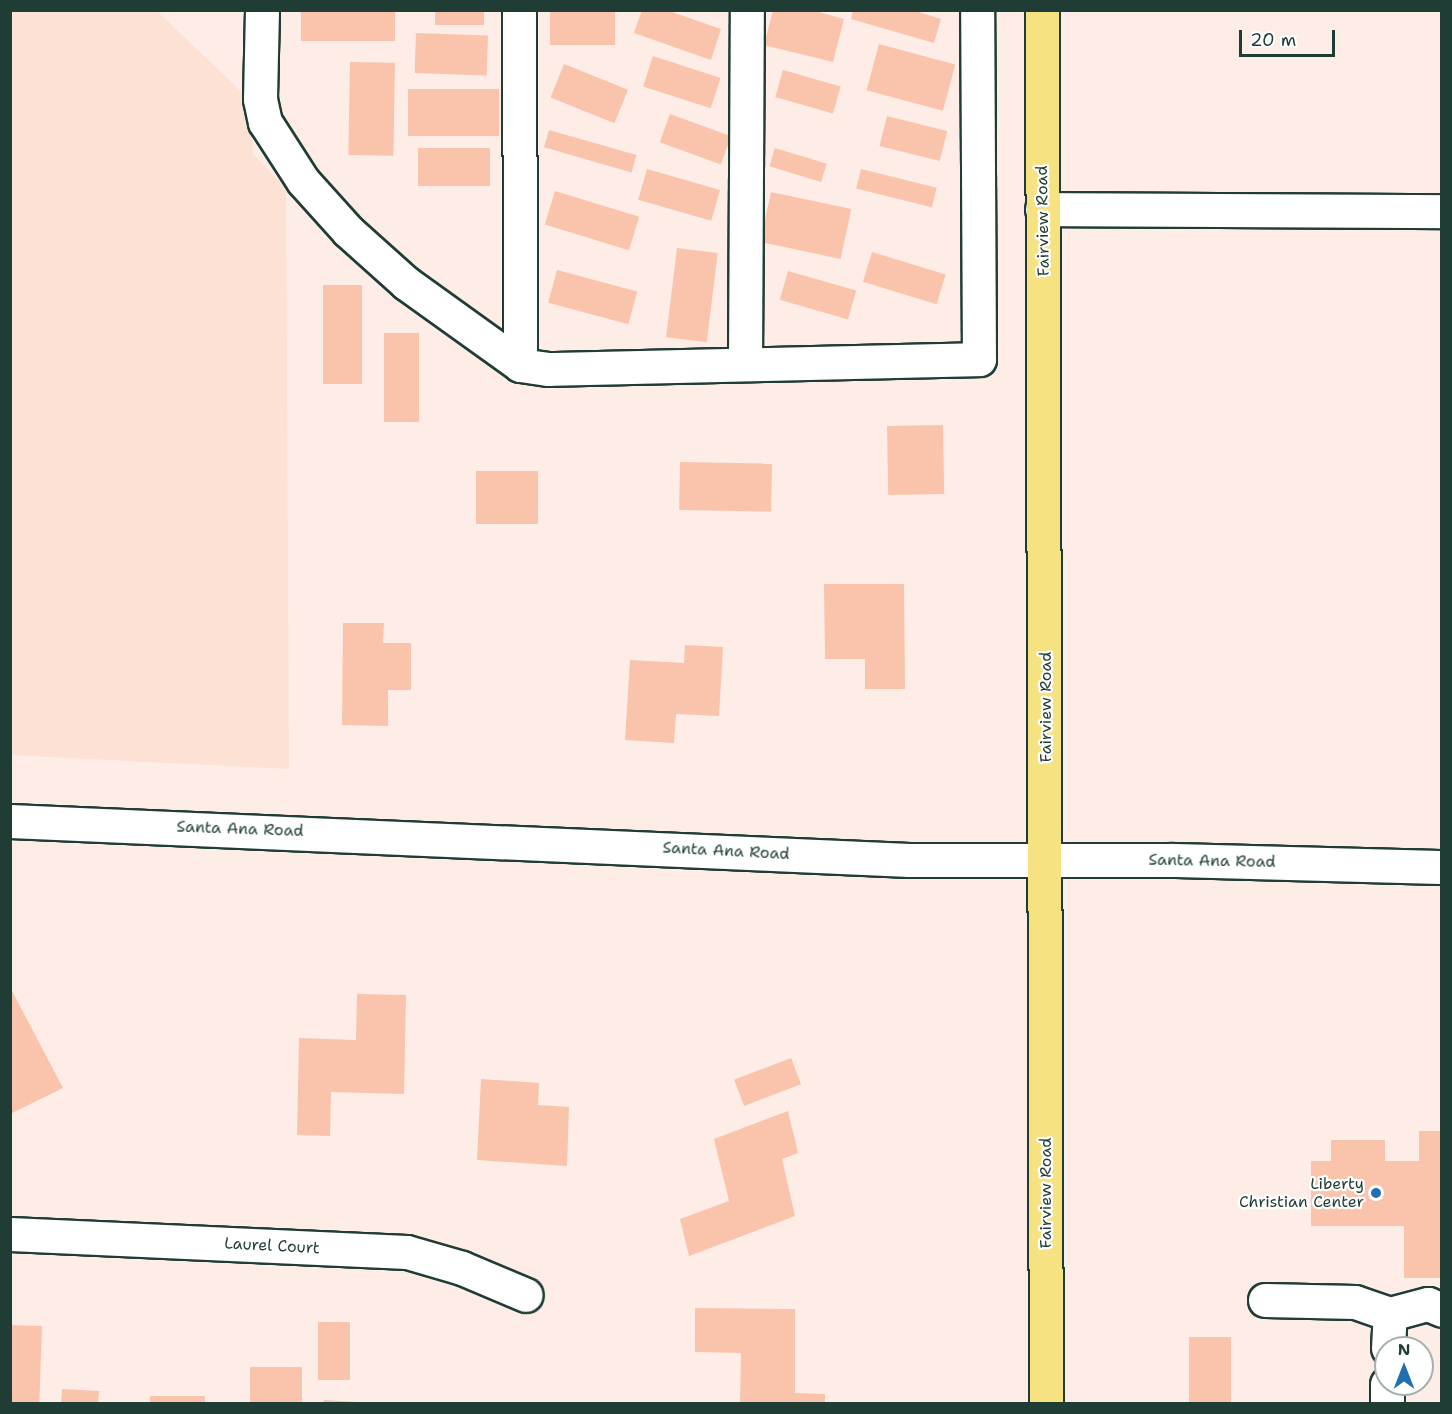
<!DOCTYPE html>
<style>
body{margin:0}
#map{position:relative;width:1452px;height:1414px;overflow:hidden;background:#fdede6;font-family:"Shantell Sans",sans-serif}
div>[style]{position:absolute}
.built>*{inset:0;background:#fce1d4}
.building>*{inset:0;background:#f9c4ab;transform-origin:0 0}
.roads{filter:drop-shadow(2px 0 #1f3d34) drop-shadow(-2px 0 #1f3d34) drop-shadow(0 2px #1f3d34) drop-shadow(0 -2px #1f3d34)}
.minor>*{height:33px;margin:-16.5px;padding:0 16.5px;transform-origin:16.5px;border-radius:16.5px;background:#fff}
.major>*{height:33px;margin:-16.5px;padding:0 16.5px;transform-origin:16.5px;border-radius:16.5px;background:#f7e281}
.dots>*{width:16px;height:16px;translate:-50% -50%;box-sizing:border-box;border:3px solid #fff;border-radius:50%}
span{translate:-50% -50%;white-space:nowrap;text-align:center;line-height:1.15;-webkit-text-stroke:4.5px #fff;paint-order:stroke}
.street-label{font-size:16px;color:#1f3d34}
.poi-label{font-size:16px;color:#1f3d34}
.right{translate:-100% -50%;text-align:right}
.frame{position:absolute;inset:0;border:12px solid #1f3d34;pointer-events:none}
.north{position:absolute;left:1374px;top:1336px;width:60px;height:60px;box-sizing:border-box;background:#fff;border:2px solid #a5b1ae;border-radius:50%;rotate:0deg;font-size:16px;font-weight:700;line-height:24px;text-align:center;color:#1f3d34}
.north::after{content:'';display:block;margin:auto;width:21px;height:27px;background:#1f6fb2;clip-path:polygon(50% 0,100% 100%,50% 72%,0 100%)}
.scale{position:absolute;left:1239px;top:30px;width:96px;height:27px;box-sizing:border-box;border:3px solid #1f3d34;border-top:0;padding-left:8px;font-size:18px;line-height:21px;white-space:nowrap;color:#1f3d34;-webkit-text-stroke:4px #fff;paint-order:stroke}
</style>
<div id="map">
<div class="built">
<div style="clip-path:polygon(11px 11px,157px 11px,251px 101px,253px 154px,286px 188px,289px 769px,11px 755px)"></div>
</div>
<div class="building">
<div style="left:301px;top:10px;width:94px;height:31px"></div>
<div style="left:435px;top:10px;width:49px;height:15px"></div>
<div style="left:550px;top:10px;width:65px;height:35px"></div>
<div style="clip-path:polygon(642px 10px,666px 10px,721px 29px,711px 60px,634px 33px)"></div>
<div style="clip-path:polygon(773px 10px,812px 10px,844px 19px,833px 62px,764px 45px)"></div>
<div style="clip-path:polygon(853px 10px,912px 10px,941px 19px,934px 43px,851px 19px)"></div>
<div style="left:416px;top:33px;width:72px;height:40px;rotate:2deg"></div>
<div style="left:879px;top:44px;width:79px;height:48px;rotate:15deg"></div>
<div style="left:653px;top:56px;width:71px;height:32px;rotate:18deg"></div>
<div style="left:350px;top:62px;width:45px;height:93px;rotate:1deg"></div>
<div style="left:564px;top:64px;width:69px;height:36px;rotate:22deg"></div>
<div style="left:783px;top:70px;width:60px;height:28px;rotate:16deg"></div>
<div style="left:408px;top:89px;width:91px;height:47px"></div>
<div style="left:670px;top:114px;width:65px;height:30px;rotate:20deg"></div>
<div style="left:887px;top:116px;width:62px;height:31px;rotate:14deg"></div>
<div style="left:549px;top:130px;width:91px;height:18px;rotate:16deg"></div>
<div style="left:418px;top:148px;width:72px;height:38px"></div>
<div style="left:775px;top:148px;width:54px;height:19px;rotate:17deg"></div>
<div style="left:647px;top:169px;width:76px;height:32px;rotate:16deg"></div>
<div style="left:861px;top:169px;width:78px;height:20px;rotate:14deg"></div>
<div style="left:555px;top:191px;width:88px;height:35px;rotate:17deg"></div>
<div style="left:771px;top:192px;width:82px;height:51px;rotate:12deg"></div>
<div style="left:677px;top:248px;width:41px;height:90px;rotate:7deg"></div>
<div style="left:872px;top:252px;width:77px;height:31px;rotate:17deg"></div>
<div style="left:557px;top:270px;width:83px;height:34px;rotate:15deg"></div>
<div style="left:788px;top:271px;width:71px;height:30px;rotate:16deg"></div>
<div style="left:323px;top:285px;width:39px;height:99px"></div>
<div style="left:419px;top:333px;width:89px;height:35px;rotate:90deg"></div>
<div style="left:943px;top:425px;width:69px;height:56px;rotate:89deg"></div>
<div style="left:680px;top:462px;width:92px;height:48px;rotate:1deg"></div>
<div style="left:476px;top:471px;width:62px;height:53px"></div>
<div style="clip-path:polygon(824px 584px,904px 584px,905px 689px,865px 689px,865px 659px,825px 659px)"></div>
<div style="clip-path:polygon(343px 623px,384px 623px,383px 643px,411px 643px,411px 690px,388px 690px,388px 726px,342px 725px)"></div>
<div style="clip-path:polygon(685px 645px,723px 647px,719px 716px,676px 714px,674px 743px,625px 740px,630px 660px,684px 663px)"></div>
<div style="clip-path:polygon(10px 987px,63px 1088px,10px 1114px)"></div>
<div style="clip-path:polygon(357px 994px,406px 995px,404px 1094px,331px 1092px,330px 1136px,297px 1135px,299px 1038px,356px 1040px)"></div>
<div style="left:791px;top:1058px;width:28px;height:61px;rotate:69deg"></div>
<div style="clip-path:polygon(481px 1079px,539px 1083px,538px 1105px,569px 1107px,567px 1166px,477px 1160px)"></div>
<div style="clip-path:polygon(788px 1111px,798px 1153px,782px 1159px,795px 1216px,689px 1256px,680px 1219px,729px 1201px,714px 1139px)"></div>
<div style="clip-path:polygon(1419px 1131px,1442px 1131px,1442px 1278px,1404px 1278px,1404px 1226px,1311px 1226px,1311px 1161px,1331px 1161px,1331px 1140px,1385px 1140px,1385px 1161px,1419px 1161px)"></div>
<div style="clip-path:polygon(695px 1308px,795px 1309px,795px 1393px,825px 1394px,825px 1404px,740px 1404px,741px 1353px,695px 1352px)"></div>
<div style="left:318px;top:1322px;width:32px;height:58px"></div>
<div style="left:10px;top:1325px;width:32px;height:79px;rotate:2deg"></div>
<div style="left:1189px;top:1337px;width:42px;height:65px"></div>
<div style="left:250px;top:1367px;width:52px;height:37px"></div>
<div style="clip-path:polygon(62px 1389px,99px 1391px,98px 1404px,61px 1404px)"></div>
<div style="left:150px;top:1396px;width:55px;height:8px"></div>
<div style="clip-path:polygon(324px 1400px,357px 1402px,357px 1404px,323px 1404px)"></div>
</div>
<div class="roads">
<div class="minor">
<div style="left:262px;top:10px;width:89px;rotate:91.3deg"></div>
<div style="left:260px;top:99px;width:24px;rotate:78deg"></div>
<div style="left:265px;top:122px;width:70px;rotate:57.2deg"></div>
<div style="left:303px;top:181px;width:67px;rotate:48deg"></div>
<div style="left:348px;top:231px;width:78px;rotate:41.9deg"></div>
<div style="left:406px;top:283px;width:140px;rotate:35.7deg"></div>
<div style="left:520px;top:365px;width:29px;rotate:8deg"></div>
<div style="left:549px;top:369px;width:430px;rotate:-1.3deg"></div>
<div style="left:979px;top:359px;width:349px;rotate:-90.3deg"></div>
<div style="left:519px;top:10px;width:355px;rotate:89.8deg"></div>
<div style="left:1042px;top:209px;width:400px;rotate:0.3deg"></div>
<div style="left:745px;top:364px;width:354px;rotate:-89.7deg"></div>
<div style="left:10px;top:821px;width:900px;rotate:2.48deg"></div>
<div style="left:909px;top:860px;width:264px"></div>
<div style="left:1173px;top:860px;width:269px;rotate:1.5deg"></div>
<div style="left:10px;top:1234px;width:397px;rotate:2.6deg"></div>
<div style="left:407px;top:1252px;width:57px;rotate:16.2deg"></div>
<div style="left:462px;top:1268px;width:69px;rotate:22.9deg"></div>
<div style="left:1265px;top:1300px;width:90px;rotate:1.3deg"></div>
<div style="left:1355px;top:1302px;width:37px;rotate:19deg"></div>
<div style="left:1388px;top:1348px;width:34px;rotate:-87deg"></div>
<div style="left:1390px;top:1314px;width:39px;rotate:-15deg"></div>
<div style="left:1428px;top:1304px;width:15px;rotate:23deg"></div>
<div style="left:1387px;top:1404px;width:20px;rotate:-90deg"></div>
</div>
<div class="major">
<div style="left:1042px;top:10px;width:1394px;rotate:89.84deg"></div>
</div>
</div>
<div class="dots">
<div style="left:1376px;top:1193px;background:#1f6fb2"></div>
</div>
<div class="street-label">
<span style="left:1043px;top:221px;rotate:-91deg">Fairview Road</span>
<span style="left:1046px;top:707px;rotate:-90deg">Fairview Road</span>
<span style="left:240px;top:829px;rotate:2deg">Santa Ana Road</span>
<span style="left:726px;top:851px;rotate:3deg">Santa Ana Road</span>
<span style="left:1212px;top:861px;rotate:1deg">Santa Ana Road</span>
<span style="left:1046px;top:1193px;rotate:-90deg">Fairview Road</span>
<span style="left:272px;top:1246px;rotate:3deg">Laurel Court</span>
</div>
<div class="poi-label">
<span class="right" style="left:1364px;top:1193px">Liberty<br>Christian Center</span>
</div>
<div class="frame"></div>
<div class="north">N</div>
<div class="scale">20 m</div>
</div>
